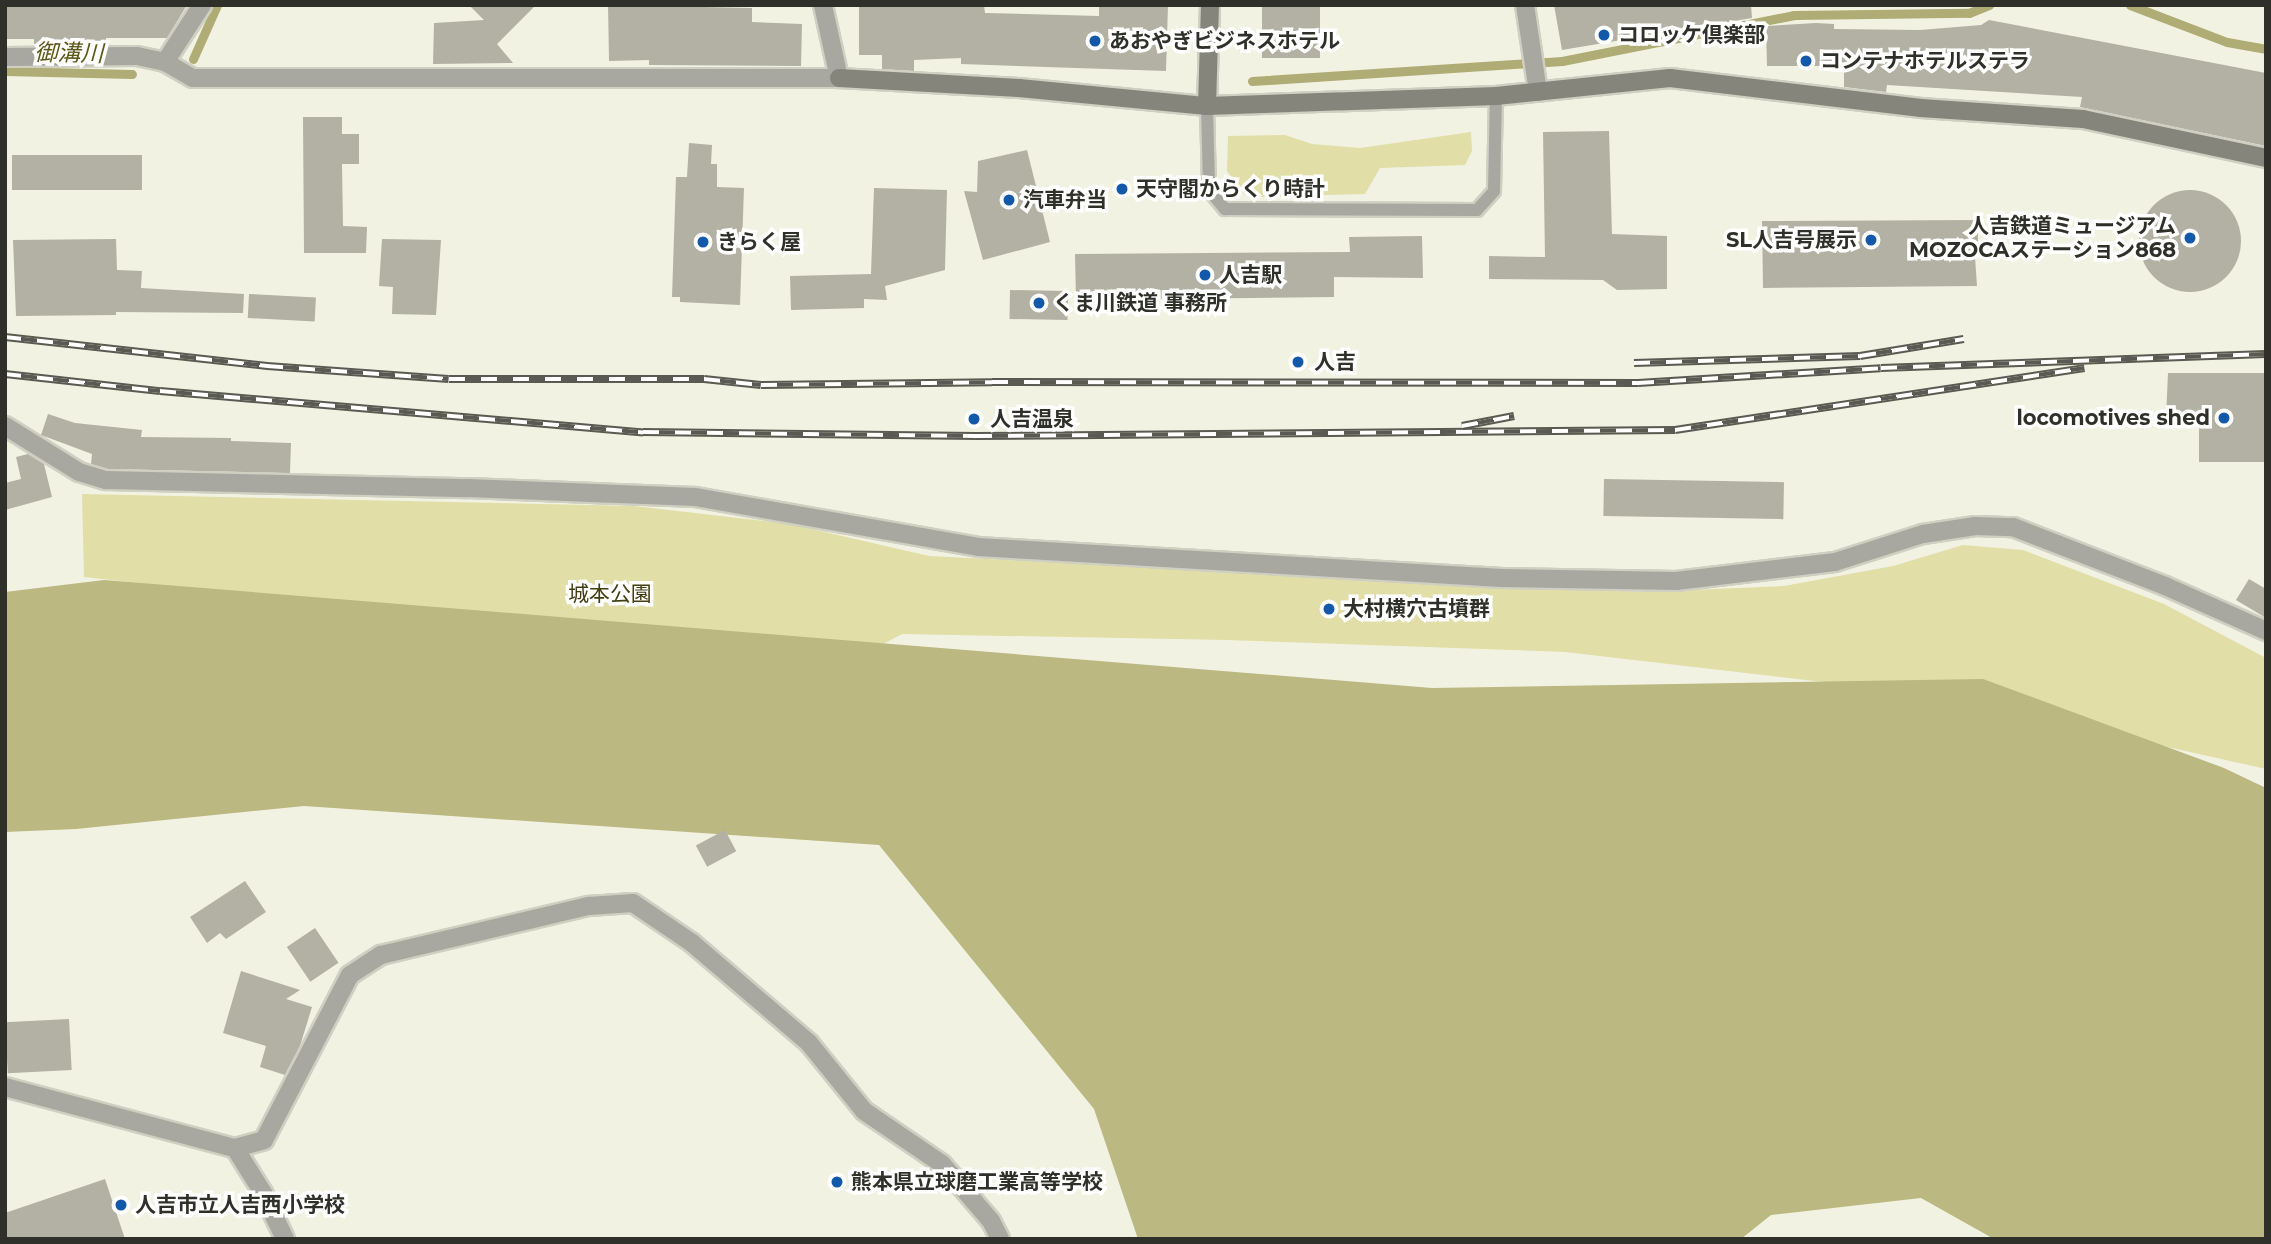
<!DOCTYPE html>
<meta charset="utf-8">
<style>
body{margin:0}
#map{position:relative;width:2271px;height:1244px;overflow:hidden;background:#f2f2e3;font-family:Montserrat,"Noto Sans JP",sans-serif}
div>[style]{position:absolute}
.green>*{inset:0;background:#e1dea7}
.forest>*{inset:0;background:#bbb881}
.stream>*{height:9px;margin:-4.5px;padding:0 4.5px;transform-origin:4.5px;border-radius:4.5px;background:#afac75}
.building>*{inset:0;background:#b2b1a3;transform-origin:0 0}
.round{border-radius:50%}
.roads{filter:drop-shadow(2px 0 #cfcfc2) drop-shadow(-2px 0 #cfcfc2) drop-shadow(0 2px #cfcfc2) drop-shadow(0 -2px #cfcfc2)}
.lane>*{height:12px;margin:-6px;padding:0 6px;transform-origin:6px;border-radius:6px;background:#a8a8a1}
.street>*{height:18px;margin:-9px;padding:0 9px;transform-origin:9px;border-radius:9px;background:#a8a8a1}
.secondary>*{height:18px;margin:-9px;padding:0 9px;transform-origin:9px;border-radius:9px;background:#85857b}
.rail>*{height:8px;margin-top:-4px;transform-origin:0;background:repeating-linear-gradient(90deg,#fff 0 16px,#5a5a52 0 32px);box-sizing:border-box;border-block:2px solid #5a5a52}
.dots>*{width:19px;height:19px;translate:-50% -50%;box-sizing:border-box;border:4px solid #fff;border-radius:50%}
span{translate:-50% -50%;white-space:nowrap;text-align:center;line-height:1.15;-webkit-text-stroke:7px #fff;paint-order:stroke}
.poi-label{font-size:21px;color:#30302a;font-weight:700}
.left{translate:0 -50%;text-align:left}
.right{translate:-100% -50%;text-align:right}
.park-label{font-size:21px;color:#413e12}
.water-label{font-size:23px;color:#5c5818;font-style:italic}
.frame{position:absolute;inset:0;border:7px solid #30302a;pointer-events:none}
</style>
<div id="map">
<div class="green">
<div style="clip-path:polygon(1471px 132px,1472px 151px,1465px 165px,1380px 168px,1365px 194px,1255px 197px,1244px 194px,1227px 171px,1228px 136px,1285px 135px,1312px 144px,1360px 148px)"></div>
<div style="clip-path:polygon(82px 494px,634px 506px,790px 524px,929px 556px,1642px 592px,1784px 586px,1893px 566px,1963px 545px,2023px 550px,2164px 604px,2266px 658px,2266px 769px,1935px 695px,1565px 652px,1227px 640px,902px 634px,849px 662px,84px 577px)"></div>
</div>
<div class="forest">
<div style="clip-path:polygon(104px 580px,1432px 688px,1983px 679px,2224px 768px,2266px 788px,2266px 1239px,1994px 1239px,1921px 1198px,1771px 1215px,1741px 1239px,1138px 1239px,1094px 1109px,879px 845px,304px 806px,76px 829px,5px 832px,5px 592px)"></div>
</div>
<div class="stream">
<div style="left:2130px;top:5px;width:104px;rotate:20.9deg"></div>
<div style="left:2227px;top:42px;width:40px;rotate:10deg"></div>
<div style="left:193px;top:59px;width:59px;rotate:-66deg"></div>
<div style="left:5px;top:71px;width:127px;rotate:1.4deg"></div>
<div style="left:1252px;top:81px;width:311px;rotate:-3.7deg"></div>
<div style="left:1562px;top:61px;width:237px;rotate:-11.2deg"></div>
<div style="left:1794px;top:15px;width:175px;rotate:-0.7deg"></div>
<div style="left:1969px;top:13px;width:22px;rotate:-22deg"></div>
</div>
<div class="building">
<div style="clip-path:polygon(5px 5px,187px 5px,167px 38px,106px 38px,106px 41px,34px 45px,34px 39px,5px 39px)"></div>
<div style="clip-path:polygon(469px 5px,536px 5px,497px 44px,513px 63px,433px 64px,434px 23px,484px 20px)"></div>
<div style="clip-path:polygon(608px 5px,752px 8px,752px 22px,802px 24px,801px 66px,649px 65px,649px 60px,609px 61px)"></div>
<div style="clip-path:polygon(859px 5px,984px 5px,985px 13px,1099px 16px,1099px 5px,1168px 5px,1166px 71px,961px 64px,961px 58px,914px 60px,914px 71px,882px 69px,882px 55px,859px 55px)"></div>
<div style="left:1262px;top:5px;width:58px;height:53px"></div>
<div style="clip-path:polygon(1554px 5px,1751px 5px,1752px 18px,1562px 50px)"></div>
<div style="clip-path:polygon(1989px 20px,2266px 73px,2266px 146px,2080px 107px,2082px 97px,1887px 85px,1886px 92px,1844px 87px,1844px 66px,1767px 66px,1766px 26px,1816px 23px,1834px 24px,1834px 29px,1920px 30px,1981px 25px)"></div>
<div style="clip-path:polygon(303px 117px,342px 117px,342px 134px,359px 134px,359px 164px,342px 164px,343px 226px,367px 227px,366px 253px,304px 253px)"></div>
<div style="clip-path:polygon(1609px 131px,1612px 234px,1667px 236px,1667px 289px,1617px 290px,1603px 280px,1489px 279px,1489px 256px,1545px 257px,1543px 132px)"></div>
<div style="clip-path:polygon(689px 143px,712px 145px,711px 164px,717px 164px,717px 187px,744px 188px,740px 305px,680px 302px,680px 297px,672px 297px,676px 177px,687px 177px)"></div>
<div style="clip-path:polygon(1027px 150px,1050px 242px,983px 260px,964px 191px,977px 192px,978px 161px)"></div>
<div style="left:12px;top:155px;width:130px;height:35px"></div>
<div style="clip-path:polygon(874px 188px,947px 190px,945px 270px,885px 286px,887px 300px,864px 299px,864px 308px,791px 310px,790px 276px,871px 274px)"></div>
<div class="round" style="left:2139px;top:190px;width:102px;height:102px"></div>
<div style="clip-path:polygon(1978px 220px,1978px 257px,1975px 257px,1977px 286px,1763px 288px,1762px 221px)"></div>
<div style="clip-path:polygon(1422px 236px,1423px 278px,1334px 277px,1334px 297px,1076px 300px,1075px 254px,1350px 252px,1349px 237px)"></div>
<div style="clip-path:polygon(116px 239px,117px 270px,142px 271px,141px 288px,244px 294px,243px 313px,116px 312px,116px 315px,16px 316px,13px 240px)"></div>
<div style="clip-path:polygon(382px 239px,441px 240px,436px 315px,392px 314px,393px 287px,379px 286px)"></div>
<div style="left:1010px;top:290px;width:58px;height:29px;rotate:1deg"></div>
<div style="left:249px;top:294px;width:67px;height:24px;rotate:3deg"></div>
<div style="clip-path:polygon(2168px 373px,2266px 373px,2266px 462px,2199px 462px,2199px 419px,2166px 417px)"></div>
<div style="clip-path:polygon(48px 414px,75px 423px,142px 430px,141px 437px,231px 438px,231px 441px,291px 443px,290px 473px,108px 469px,91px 464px,92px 454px,41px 435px)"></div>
<div style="clip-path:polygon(28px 454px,44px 464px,52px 497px,5px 510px,5px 483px,21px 479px,16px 457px)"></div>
<div style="left:1604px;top:479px;width:180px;height:37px;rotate:1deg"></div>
<div style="clip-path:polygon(2249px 579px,2266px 589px,2266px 618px,2236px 600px)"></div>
<div style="left:725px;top:830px;width:24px;height:33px;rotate:62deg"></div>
<div style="clip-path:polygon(245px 881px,266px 912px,226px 939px,220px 933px,207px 943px,190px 917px)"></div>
<div style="left:315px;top:928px;width:42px;height:34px;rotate:56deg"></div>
<div style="clip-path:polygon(241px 971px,300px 990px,286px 999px,312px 1007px,300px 1046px,285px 1075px,260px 1067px,266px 1046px,223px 1033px)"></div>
<div style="left:69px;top:1019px;width:51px;height:64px;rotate:87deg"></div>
<div style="clip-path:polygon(105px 1179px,125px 1239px,5px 1239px,5px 1213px)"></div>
</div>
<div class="roads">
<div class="lane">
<div style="left:1207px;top:106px;width:84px;rotate:88.6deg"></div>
<div style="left:1209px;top:190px;width:25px;rotate:50deg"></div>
<div style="left:1225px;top:209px;width:252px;rotate:0.2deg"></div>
<div style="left:1477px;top:210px;width:25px;rotate:-48deg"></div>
<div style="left:1494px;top:191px;width:95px;rotate:-88.8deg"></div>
</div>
<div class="street">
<div style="left:1525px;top:5px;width:88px;rotate:81.5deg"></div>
<div style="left:5px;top:57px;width:132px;rotate:-0.4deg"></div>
<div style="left:137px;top:56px;width:29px;rotate:12deg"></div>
<div style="left:165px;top:62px;width:32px;rotate:30deg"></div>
<div style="left:193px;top:78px;width:646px"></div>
<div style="left:839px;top:78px;width:75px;rotate:-102.4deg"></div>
<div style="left:165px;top:62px;width:68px;rotate:-57deg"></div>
<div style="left:5px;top:426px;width:87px;rotate:31.9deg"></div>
<div style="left:79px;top:472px;width:28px;rotate:17deg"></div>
<div style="left:106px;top:480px;width:362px;rotate:1.3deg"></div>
<div style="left:468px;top:488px;width:227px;rotate:2.3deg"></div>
<div style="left:695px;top:497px;width:287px;rotate:10deg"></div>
<div style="left:978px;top:547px;width:525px;rotate:3.39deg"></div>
<div style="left:1502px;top:578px;width:174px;rotate:1deg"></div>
<div style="left:1676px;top:581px;width:160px;rotate:-6.8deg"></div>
<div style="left:1835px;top:562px;width:92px;rotate:-17.7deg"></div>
<div style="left:1923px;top:534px;width:53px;rotate:-8.7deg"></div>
<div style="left:1975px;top:526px;width:38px;rotate:2deg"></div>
<div style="left:2013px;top:527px;width:163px;rotate:21.2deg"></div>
<div style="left:2165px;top:586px;width:111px;rotate:24deg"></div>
<div style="left:5px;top:1087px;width:238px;rotate:14.9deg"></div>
<div style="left:235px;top:1148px;width:30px;rotate:-15deg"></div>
<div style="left:264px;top:1140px;width:186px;rotate:-62.5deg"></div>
<div style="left:350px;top:975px;width:37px;rotate:-33deg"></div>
<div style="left:381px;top:955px;width:214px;rotate:-13.3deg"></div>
<div style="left:589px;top:906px;width:44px;rotate:-3.9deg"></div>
<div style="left:633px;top:903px;width:71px;rotate:34.1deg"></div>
<div style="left:692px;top:943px;width:154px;rotate:40.5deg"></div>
<div style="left:809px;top:1043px;width:87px;rotate:51deg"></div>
<div style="left:864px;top:1111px;width:94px;rotate:34.2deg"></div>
<div style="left:942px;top:1164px;width:75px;rotate:49.3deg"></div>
<div style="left:991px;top:1221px;width:20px;rotate:63deg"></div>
<div style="left:235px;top:1148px;width:53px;rotate:58.1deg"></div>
<div style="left:263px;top:1193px;width:51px;rotate:64.4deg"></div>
</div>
<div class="secondary">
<div style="left:839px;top:78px;width:180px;rotate:3.2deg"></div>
<div style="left:1019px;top:88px;width:189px;rotate:5.5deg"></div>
<div style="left:1207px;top:106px;width:289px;rotate:-2deg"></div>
<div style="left:1496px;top:96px;width:175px;rotate:-5.9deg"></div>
<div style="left:1670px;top:78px;width:253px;rotate:6.8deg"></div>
<div style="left:1921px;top:108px;width:162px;rotate:3.9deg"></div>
<div style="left:2083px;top:119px;width:187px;rotate:12deg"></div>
<div style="left:1207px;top:106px;width:101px;rotate:-88.3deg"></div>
</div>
</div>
<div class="rail">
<div style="left:5px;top:337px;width:264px;rotate:6.3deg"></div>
<div style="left:267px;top:366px;width:182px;rotate:4.1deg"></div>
<div style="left:449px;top:379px;width:255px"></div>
<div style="left:704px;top:379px;width:57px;rotate:6deg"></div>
<div style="left:761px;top:385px;width:231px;rotate:-0.7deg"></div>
<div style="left:992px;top:382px;width:646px;rotate:0.09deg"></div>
<div style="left:1638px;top:383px;width:243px;rotate:-3.5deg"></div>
<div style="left:1881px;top:368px;width:385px;rotate:-2.1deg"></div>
<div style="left:1634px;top:363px;width:226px;rotate:-1.8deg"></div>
<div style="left:1860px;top:356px;width:105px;rotate:-9.3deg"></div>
<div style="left:5px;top:374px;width:156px;rotate:6.3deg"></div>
<div style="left:160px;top:391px;width:485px;rotate:4.9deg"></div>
<div style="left:643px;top:432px;width:333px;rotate:0.7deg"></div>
<div style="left:976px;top:436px;width:699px;rotate:-0.49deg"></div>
<div style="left:1675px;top:430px;width:414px;rotate:-8.6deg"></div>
<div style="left:1462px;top:426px;width:53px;rotate:-10.9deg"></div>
</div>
<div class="dots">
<div style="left:1604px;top:35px;background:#1459a9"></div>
<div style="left:1095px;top:41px;background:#1459a9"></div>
<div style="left:1806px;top:61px;background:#1459a9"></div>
<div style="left:1122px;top:189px;background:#1459a9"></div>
<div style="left:1009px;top:200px;background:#1459a9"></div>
<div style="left:2190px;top:238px;background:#1459a9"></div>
<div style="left:1871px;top:240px;background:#1459a9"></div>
<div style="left:703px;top:242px;background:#1459a9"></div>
<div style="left:1205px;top:275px;background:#1459a9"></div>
<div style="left:1039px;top:303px;background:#1459a9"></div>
<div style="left:1298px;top:362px;background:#1459a9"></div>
<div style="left:2224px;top:418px;background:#1459a9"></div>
<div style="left:974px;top:419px;background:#1459a9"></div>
<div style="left:1329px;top:609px;background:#1459a9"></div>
<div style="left:837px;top:1182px;background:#1459a9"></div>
<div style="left:121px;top:1205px;background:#1459a9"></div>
</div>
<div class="poi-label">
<span class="left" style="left:1618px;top:35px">コロッケ倶楽部</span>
<span class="left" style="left:1109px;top:41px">あおやぎビジネスホテル</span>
<span class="left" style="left:1820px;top:61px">コンテナホテルステラ</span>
<span class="left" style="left:1136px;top:189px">天守閣からくり時計</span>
<span class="left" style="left:1023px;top:200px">汽車弁当</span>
<span class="right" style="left:2176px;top:238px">人吉鉄道ミュージアム<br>MOZOCAステーション868</span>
<span class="right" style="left:1857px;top:240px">SL人吉号展示</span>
<span class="left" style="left:717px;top:242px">きらく屋</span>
<span class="left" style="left:1219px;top:275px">人吉駅</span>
<span class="left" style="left:1053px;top:303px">くま川鉄道 事務所</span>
<span class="left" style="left:1314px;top:362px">人吉</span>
<span class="right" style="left:2210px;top:418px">locomotives shed</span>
<span class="left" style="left:990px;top:419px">人吉温泉</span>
<span class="left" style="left:1343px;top:609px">大村横穴古墳群</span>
<span class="left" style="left:851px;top:1182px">熊本県立球磨工業高等学校</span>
<span class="left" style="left:135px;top:1205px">人吉市立人吉西小学校</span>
</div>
<div class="park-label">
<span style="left:610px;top:594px">城本公園</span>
</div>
<div class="water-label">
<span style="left:69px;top:53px;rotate:1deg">御溝川</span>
</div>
<div class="frame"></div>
</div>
